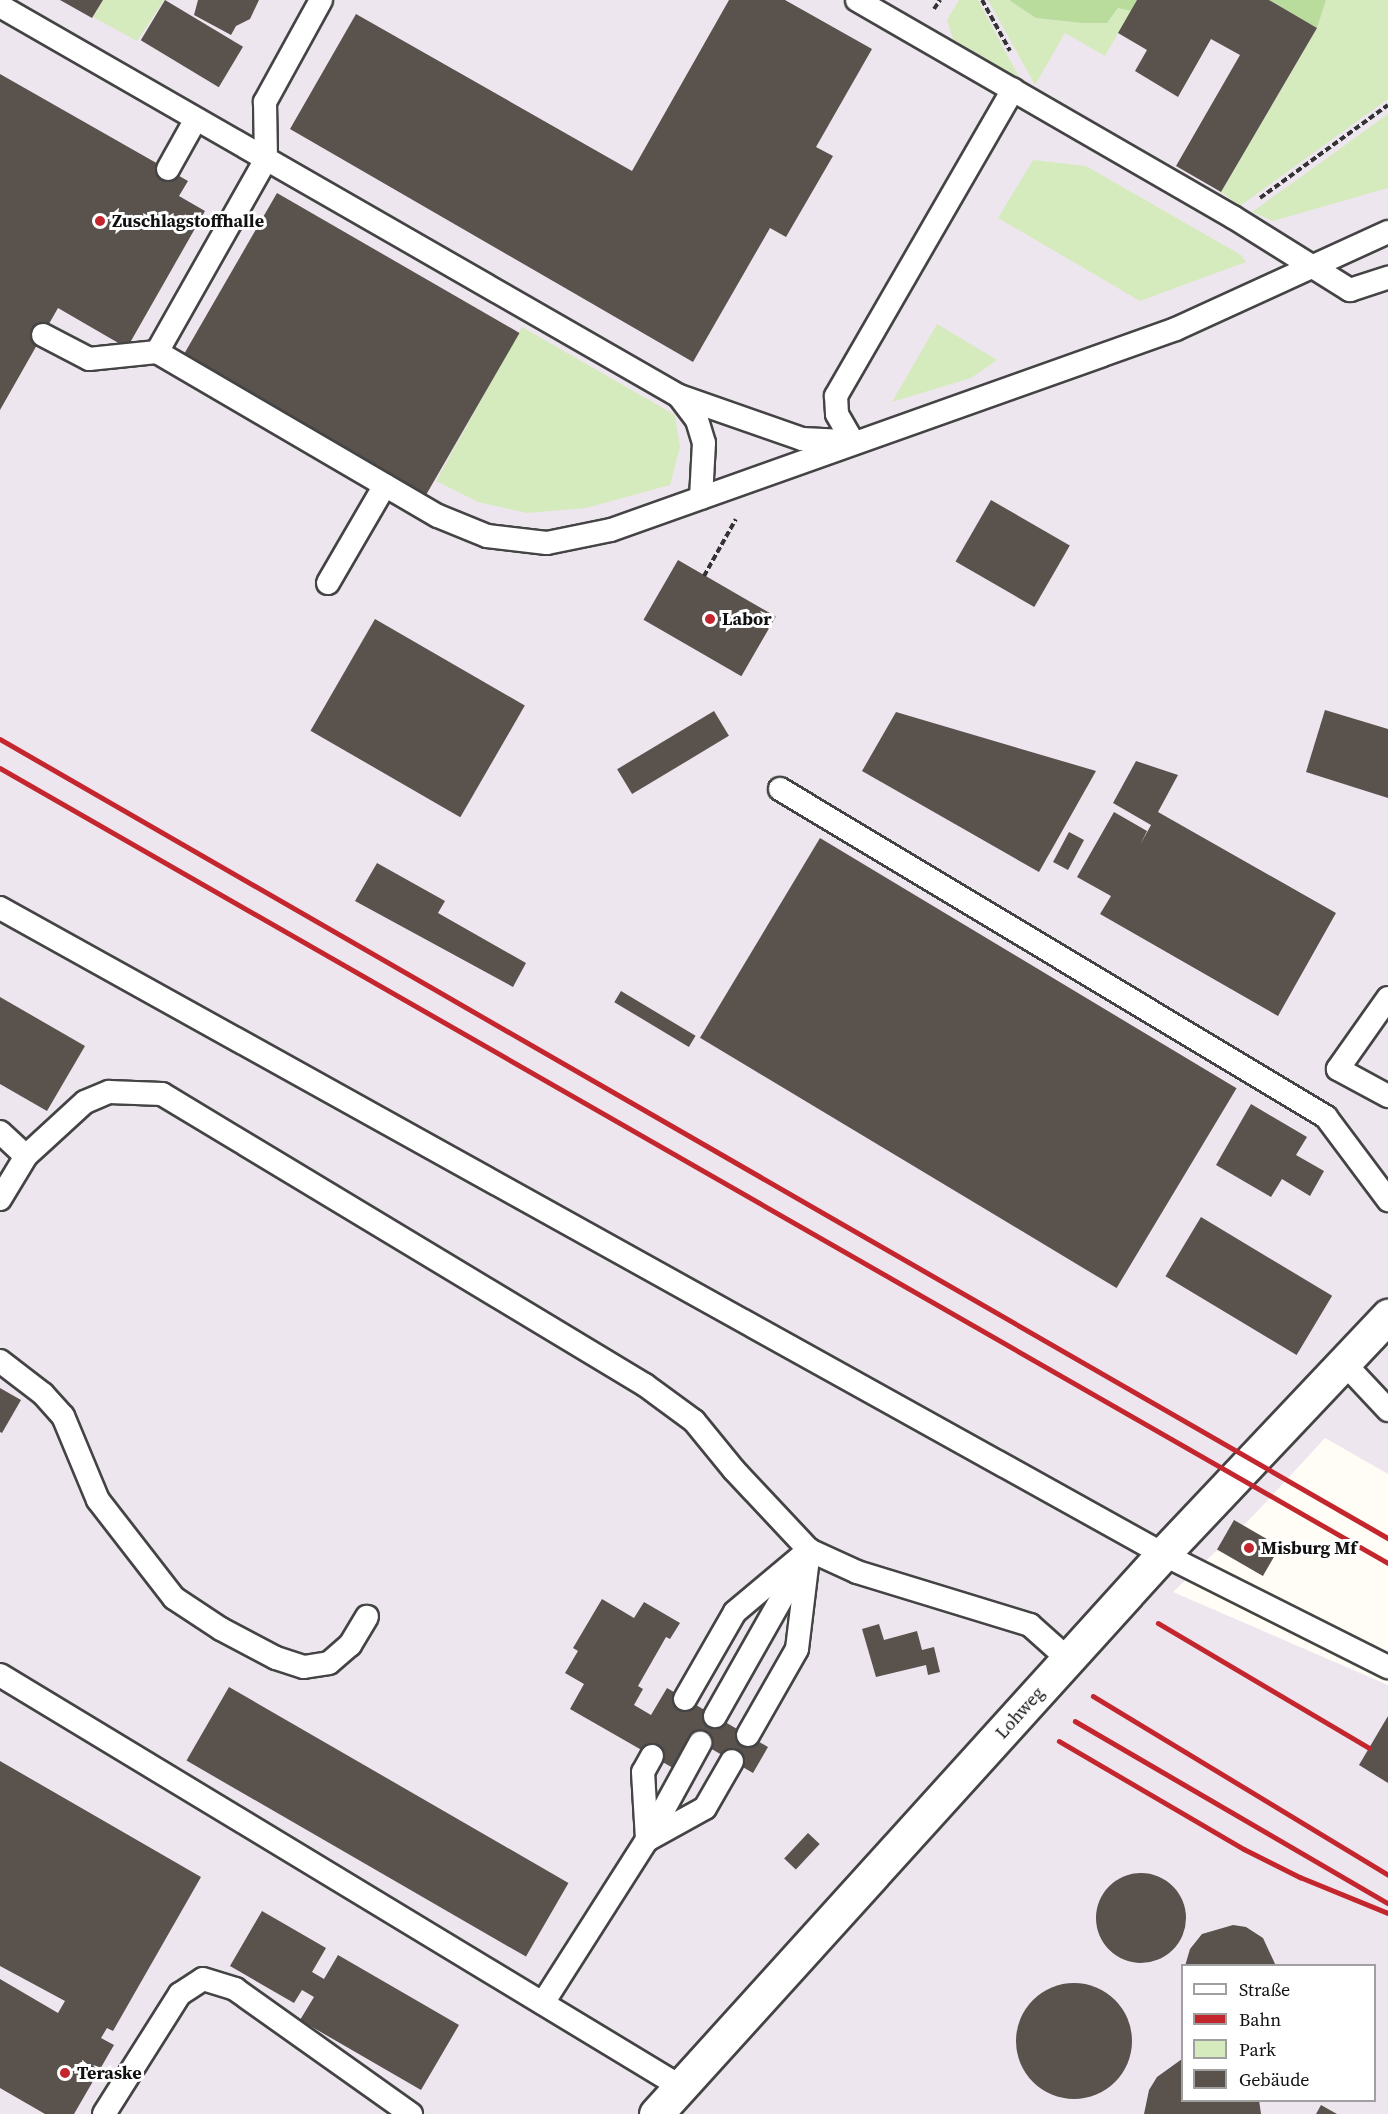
<!DOCTYPE html>
<meta charset="utf-8">
<style>
body{margin:0}
#map{position:relative;width:1388px;height:2114px;overflow:hidden;background:#fffdf5;font-family:"Source Serif 4",serif}
div>[style]{position:absolute}
.industrial>*{inset:0;background:#eee6ef}
.green>*{inset:0;background:#d5ebbd}
.forest>*{inset:0;background:#b9dc9c}
.building>*{inset:0;background:#5a524d;transform-origin:0 0}
.round{border-radius:50%}
.path>*{height:4px;margin-top:-2px;transform-origin:0;background:repeating-linear-gradient(90deg,#333 0 6px,transparent 0 9px)}
.roads{filter:drop-shadow(2px 0 #444) drop-shadow(-2px 0 #444) drop-shadow(0 2px #444) drop-shadow(0 -2px #444)}
.service>*{height:22px;margin:-11px;padding:0 11px;transform-origin:11px;border-radius:11px;background:#fff}
.minor>*{height:33px;margin:-16.5px;padding:0 16.5px;transform-origin:16.5px;border-radius:16.5px;background:#fff}
.rail>*{height:4.5px;margin:-2.25px;padding:0 2.25px;transform-origin:2.25px;border-radius:2.25px;background:#c4262e}
.dots>*{width:16px;height:16px;translate:-50% -50%;box-sizing:border-box;border:3px solid #fff;border-radius:50%}
span{translate:-50% -50%;white-space:nowrap;text-align:center;line-height:1.15;-webkit-text-stroke:6px #fff;paint-order:stroke}
.poi-label{font-size:18px;color:#111;font-weight:700}
.left{translate:0 -50%;text-align:left}
.street-label{font-size:18px;color:#111}
.legend{position:absolute;left:1181px;top:1964px;width:195px;height:138px;box-sizing:border-box;background:#fff;border:2px solid #a0a0a0;margin:0;padding:8px 10px;list-style:none;font-size:18px;color:#111}
.legend li{display:flex;align-items:center;gap:12px;height:30px}
.legend b{width:30px;border:2px solid #a0a0a0}
</style>
<div id="map">
<div class="industrial">
<div style="clip-path:polygon(evenodd,0 0,1388px 0,1388px 1474px,1325px 1438px,1254px 1515px,1173px 1592px,1388px 1685px,1388px 2114px,0 2114px,0 0,1182px 1966px,1374px 1966px,1374px 2100px,1182px 2100px,1182px 1966px)"></div>
</div>
<div class="green">
<div style="clip-path:polygon(103px 0,164px 0,137px 41px,93px 17px)"></div>
<div style="clip-path:polygon(959px 0,978px 0,1020px 79px,953px 39px,947px 20px)"></div>
<div style="clip-path:polygon(988px 0,1009px 0,1036px 18px,1082px 23px,1107px 23px,1118px 8px,1131px 11px,1105px 56px,1065px 33px,1035px 85px)"></div>
<div style="clip-path:polygon(1326px 0,1388px 0,1388px 99px,1240px 206px,1221px 192px,1317px 28px)"></div>
<div style="clip-path:polygon(1388px 114px,1388px 188px,1273px 221px,1252px 212px)"></div>
<div style="clip-path:polygon(1033px 160px,1086px 166px,1241px 255px,1246px 262px,1140px 301px,998px 218px)"></div>
<div style="clip-path:polygon(937px 324px,997px 360px,971px 378px,892px 402px)"></div>
<div style="clip-path:polygon(522px 327px,675px 415px,680px 447px,670px 485px,586px 508px,527px 513px,478px 502px,436px 481px)"></div>
</div>
<div class="forest">
<div style="clip-path:polygon(1009px 0,1137px 0,1131px 11px,1118px 8px,1107px 23px,1082px 23px,1036px 18px)"></div>
<div style="clip-path:polygon(1269px 0,1326px 0,1317px 28px)"></div>
</div>
<div class="building">
<div style="clip-path:polygon(60px 0,103px 0,92px 18px)"></div>
<div style="left:165px;top:0;width:91px;height:47px;rotate:31deg"></div>
<div style="clip-path:polygon(198px 0,259px 0,250px 19px,236px 26px,231px 35px,194px 15px)"></div>
<div style="clip-path:polygon(729px 0,785px 0,872px 49px,816px 147px,833px 156px,786px 237px,770px 228px,693px 362px,290px 129px,356px 14px,632px 171px)"></div>
<div style="clip-path:polygon(1137px 0,1269px 0,1317px 28px,1221px 192px,1176px 166px,1240px 55px,1211px 39px,1178px 97px,1135px 71px,1147px 50px,1118px 33px)"></div>
<div style="clip-path:polygon(0 74px,188px 181px,179px 196px,205px 211px,127px 348px,58px 308px,0 410px)"></div>
<div style="left:277px;top:193px;width:280px;height:209px;rotate:30deg"></div>
<div style="left:991px;top:500px;width:91px;height:71px;rotate:30deg"></div>
<div style="left:678px;top:560px;width:113px;height:69px;rotate:30deg"></div>
<div style="left:375px;top:619px;width:173px;height:129px;rotate:30deg"></div>
<div style="clip-path:polygon(1325px 710px,1388px 729px,1388px 798px,1306px 772px)"></div>
<div style="left:714px;top:711px;width:29px;height:113px;rotate:59deg"></div>
<div style="clip-path:polygon(896px 712px,1096px 771px,1039px 872px,862px 771px)"></div>
<div style="clip-path:polygon(1136px 761px,1178px 775px,1158px 812px,1336px 913px,1278px 1016px,1100px 914px,1111px 896px,1077px 877px,1114px 812px,1147px 831px,1140px 845px,1151px 825px,1113px 803px)"></div>
<div style="left:1069px;top:832px;width:17px;height:34px;rotate:28deg"></div>
<div style="left:820px;top:838px;width:486px;height:233px;rotate:31deg"></div>
<div style="clip-path:polygon(377px 863px,445px 901px,438px 913px,526px 963px,513px 987px,355px 901px)"></div>
<div style="left:621px;top:991px;width:87px;height:13px;rotate:31deg"></div>
<div style="clip-path:polygon(0 997px,85px 1046px,47px 1111px,0 1084px)"></div>
<div style="clip-path:polygon(1251px 1104px,1307px 1137px,1296px 1155px,1324px 1171px,1310px 1196px,1282px 1179px,1271px 1197px,1216px 1165px)"></div>
<div style="left:1201px;top:1217px;width:153px;height:69px;rotate:31deg"></div>
<div style="clip-path:polygon(0 1388px,21px 1400px,2px 1433px,0 1432px)"></div>
<div style="left:1234px;top:1520px;width:53px;height:34px;rotate:30deg"></div>
<div style="clip-path:polygon(602px 1599px,634px 1618px,644px 1602px,680px 1623px,670px 1639px,666px 1637px,638px 1686px,643px 1689px,634px 1705px,651px 1715px,667px 1688px,768px 1747px,753px 1773px,691px 1737px,673px 1768px,570px 1709px,584px 1684px,565px 1673px,578px 1651px,573px 1648px)"></div>
<div style="clip-path:polygon(879px 1624px,884px 1640px,917px 1631px,922px 1650px,934px 1647px,940px 1672px,928px 1675px,926px 1665px,876px 1677px,862px 1629px)"></div>
<div style="left:229px;top:1687px;width:392px;height:85px;rotate:30deg"></div>
<div style="clip-path:polygon(1388px 1716px,1388px 1783px,1359px 1765px)"></div>
<div style="clip-path:polygon(0 1761px,201px 1877px,113px 2031px,107px 2028px,101px 2038px,114px 2045px,74px 2114px,45px 2114px,0 2088px,0 1979px,58px 2013px,65px 2001px,0 1966px)"></div>
<div style="left:808px;top:1833px;width:16px;height:35px;rotate:43deg"></div>
<div class="round" style="left:1096px;top:1873px;width:90px;height:90px"></div>
<div style="clip-path:polygon(262px 1911px,326px 1948px,312px 1972px,324px 1979px,338px 1955px,459px 2025px,421px 2090px,300px 2020px,314px 1997px,302px 1990px,294px 2003px,230px 1966px)"></div>
<div style="clip-path:polygon(1233px 1925px,1246px 1927px,1263px 1938px,1276px 1966px,1185px 1966px,1190px 1949px,1202px 1934px)"></div>
<div class="round" style="left:1016px;top:1983px;width:116px;height:116px"></div>
<div style="clip-path:polygon(1182px 2059px,1182px 2100px,1259px 2100px,1261px 2114px,1144px 2114px,1149px 2090px,1157px 2077px)"></div>
<div style="clip-path:polygon(1321px 2105px,1337px 2114px,1316px 2114px)"></div>
</div>
<div class="path">
<div style="left:982px;top:0;width:58px;rotate:61.2deg"></div>
<div style="left:934px;top:9px;width:11px;rotate:-56deg"></div>
<div style="left:1260px;top:198px;width:158px;rotate:-36deg"></div>
<div style="left:704px;top:576px;width:65px;rotate:-60.7deg"></div>
</div>
<div class="roads">
<div class="service">
<div style="left:857px;top:0;width:434px;rotate:30deg"></div>
<div style="left:1233px;top:217px;width:138px;rotate:32deg"></div>
<div style="left:1350px;top:290px;width:40px;rotate:-18deg"></div>
<div style="left:0;top:6px;width:783px;rotate:29.87deg"></div>
<div style="left:168px;top:169px;width:57px;rotate:-60.8deg"></div>
<div style="left:43px;top:335px;width:52px;rotate:27.6deg"></div>
<div style="left:89px;top:359px;width:68px;rotate:-5.9deg"></div>
<div style="left:157px;top:352px;width:325px;rotate:30.3deg"></div>
<div style="left:438px;top:516px;width:53px;rotate:22.2deg"></div>
<div style="left:487px;top:536px;width:60px;rotate:6.7deg"></div>
<div style="left:547px;top:543px;width:65px;rotate:-11.5deg"></div>
<div style="left:611px;top:530px;width:600px;rotate:-19.58deg"></div>
<div style="left:1176px;top:329px;width:233px;rotate:-24.6deg"></div>
<div style="left:157px;top:352px;width:222px;rotate:-60.5deg"></div>
<div style="left:266px;top:159px;width:57px;rotate:-91deg"></div>
<div style="left:265px;top:102px;width:116px;rotate:-61.2deg"></div>
<div style="left:853px;top:442px;width:32px;rotate:-120deg"></div>
<div style="left:837px;top:414px;width:18px;rotate:-93deg"></div>
<div style="left:836px;top:396px;width:354px;rotate:-60deg"></div>
<div style="left:701px;top:498px;width:55px;rotate:-86.9deg"></div>
<div style="left:704px;top:443px;width:24px;rotate:-107deg"></div>
<div style="left:697px;top:420px;width:30px;rotate:-127deg"></div>
<div style="left:679px;top:396px;width:130px;rotate:19.3deg"></div>
<div style="left:802px;top:439px;width:43px;rotate:2.7deg"></div>
<div style="left:328px;top:583px;width:113px;rotate:-59.8deg"></div>
<div style="left:780px;top:789px;width:637px;rotate:30.99deg"></div>
<div style="left:1326px;top:1117px;width:104px;rotate:53.2deg"></div>
<div style="left:0;top:908px;width:1330px;rotate:29.05deg"></div>
<div style="left:1163px;top:1554px;width:252px;rotate:26.7deg"></div>
<div style="left:1388px;top:998px;width:87px;rotate:125.2deg"></div>
<div style="left:1338px;top:1069px;width:57px;rotate:28.4deg"></div>
<div style="left:0;top:1132px;width:35px;rotate:43deg"></div>
<div style="left:0;top:1199px;width:50px;rotate:-58.8deg"></div>
<div style="left:26px;top:1156px;width:80px;rotate:-42.5deg"></div>
<div style="left:85px;top:1102px;width:26px;rotate:-23deg"></div>
<div style="left:109px;top:1092px;width:53px;rotate:2.2deg"></div>
<div style="left:162px;top:1094px;width:564px;rotate:31.07deg"></div>
<div style="left:645px;top:1385px;width:61px;rotate:36.3deg"></div>
<div style="left:694px;top:1421px;width:63px;rotate:50.8deg"></div>
<div style="left:734px;top:1470px;width:110px;rotate:46.8deg"></div>
<div style="left:0;top:1361px;width:54px;rotate:37.5deg"></div>
<div style="left:43px;top:1394px;width:30px;rotate:48deg"></div>
<div style="left:63px;top:1416px;width:91px;rotate:67.4deg"></div>
<div style="left:98px;top:1500px;width:124px;rotate:52.2deg"></div>
<div style="left:174px;top:1598px;width:56px;rotate:33.4deg"></div>
<div style="left:221px;top:1629px;width:62px;rotate:27.8deg"></div>
<div style="left:276px;top:1658px;width:29px;rotate:18deg"></div>
<div style="left:304px;top:1667px;width:25px;rotate:-9deg"></div>
<div style="left:329px;top:1663px;width:28px;rotate:-41deg"></div>
<div style="left:350px;top:1645px;width:33px;rotate:-59deg"></div>
<div style="left:1345px;top:1364px;width:63px;rotate:46.9deg"></div>
<div style="left:0;top:1675px;width:796px;rotate:31.17deg"></div>
<div style="left:685px;top:1699px;width:100px;rotate:-60.1deg"></div>
<div style="left:735px;top:1612px;width:97px;rotate:-40deg"></div>
<div style="left:809px;top:1550px;width:191px;rotate:119.5deg"></div>
<div style="left:748px;top:1735px;width:99px;rotate:-60.3deg"></div>
<div style="left:797px;top:1649px;width:100px;rotate:-83.1deg"></div>
<div style="left:809px;top:1550px;width:53px;rotate:24.6deg"></div>
<div style="left:857px;top:1572px;width:181px;rotate:17deg"></div>
<div style="left:1030px;top:1625px;width:51px;rotate:41.8deg"></div>
<div style="left:652px;top:1756px;width:18px;rotate:119deg"></div>
<div style="left:643px;top:1772px;width:68px;rotate:86.6deg"></div>
<div style="left:647px;top:1840px;width:111px;rotate:-61.3deg"></div>
<div style="left:543px;top:2003px;width:193px;rotate:-57.5deg"></div>
<div style="left:647px;top:1840px;width:66px;rotate:-28.9deg"></div>
<div style="left:705px;top:1808px;width:54px;rotate:-60.1deg"></div>
<div style="left:104px;top:2114px;width:142px;rotate:-57.7deg"></div>
<div style="left:180px;top:1994px;width:27px;rotate:-33deg"></div>
<div style="left:203px;top:1979px;width:34px;rotate:17deg"></div>
<div style="left:235px;top:1989px;width:216px;rotate:35.4deg"></div>
</div>
<div class="minor">
<div style="left:656px;top:2114px;width:755px;rotate:-47.84deg"></div>
<div style="left:1163px;top:1554px;width:328px;rotate:-46.6deg"></div>
</div>
</div>
<div class="rail">
<div style="left:0;top:739px;width:1602px;rotate:29.93deg"></div>
<div style="left:0;top:768px;width:1600px;rotate:29.8deg"></div>
<div style="left:1158px;top:1623px;width:245px;rotate:30.6deg"></div>
<div style="left:1093px;top:1696px;width:345px;rotate:31.2deg"></div>
<div style="left:1075px;top:1721px;width:362px;rotate:30.2deg"></div>
<div style="left:1059px;top:1741px;width:214px;rotate:30.3deg"></div>
<div style="left:1244px;top:1849px;width:63px;rotate:26.6deg"></div>
<div style="left:1300px;top:1877px;width:95px;rotate:22.2deg"></div>
</div>
<div class="dots">
<div style="left:100px;top:221px;background:#c4262e"></div>
<div style="left:710px;top:619px;background:#c4262e"></div>
<div style="left:1249px;top:1548px;background:#c4262e"></div>
<div style="left:65px;top:2073px;background:#c4262e"></div>
</div>
<div class="poi-label">
<span class="left" style="left:112px;top:221px">Zuschlagstoffhalle</span>
<span class="left" style="left:722px;top:619px">Labor</span>
<span class="left" style="left:1261px;top:1548px">Misburg Mf</span>
<span class="left" style="left:77px;top:2073px">Teraske</span>
</div>
<div class="street-label">
<span style="left:1020px;top:1713px;rotate:-48deg">Lohweg</span>
</div>
<ul class="legend">
<li><b style="height:8px;background:#fff"></b>Straße</li>
<li><b style="height:8px;background:#c4262e"></b>Bahn</li>
<li><b style="height:16px;background:#d5ebbd"></b>Park</li>
<li><b style="height:16px;background:#5a524d"></b>Gebäude</li>
</ul>
</div>
